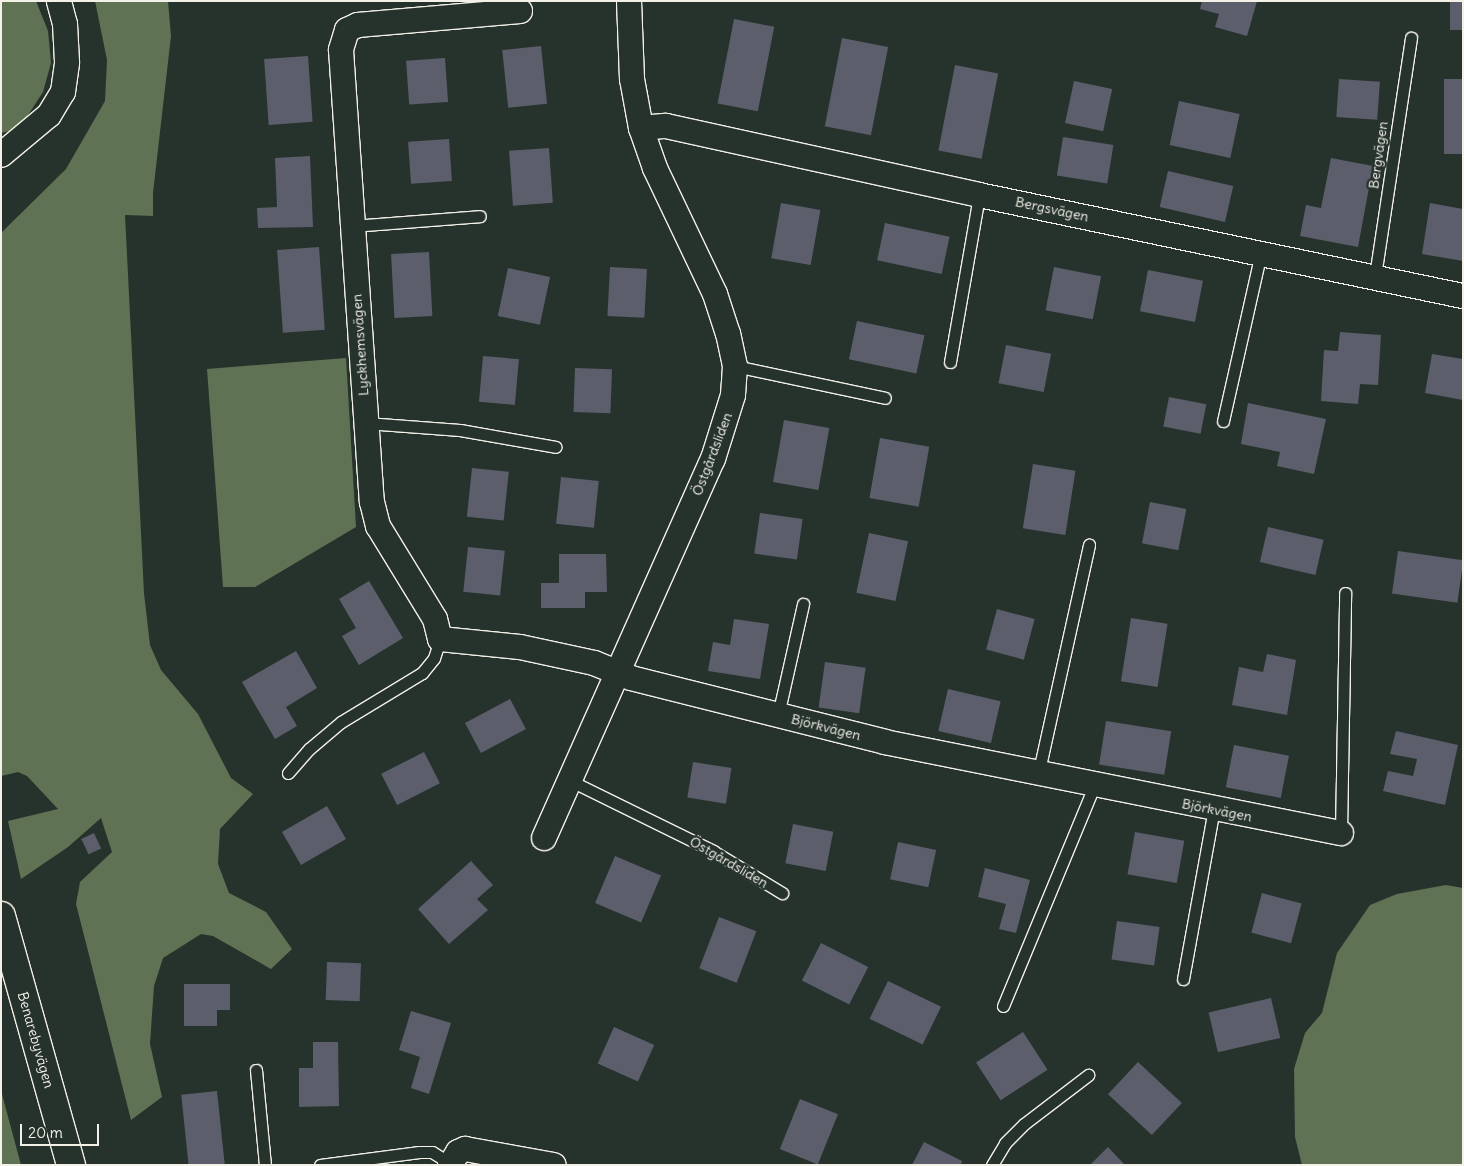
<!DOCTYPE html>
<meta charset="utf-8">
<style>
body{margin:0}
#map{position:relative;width:1464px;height:1166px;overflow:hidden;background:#26332d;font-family:Delius,sans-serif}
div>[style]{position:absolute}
.green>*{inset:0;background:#5f7254}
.building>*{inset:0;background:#5c5e6b;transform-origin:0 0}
.roads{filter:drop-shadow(1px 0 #f4f1e8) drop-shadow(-1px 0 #f4f1e8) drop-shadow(0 1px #f4f1e8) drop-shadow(0 -1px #f4f1e8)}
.lane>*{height:11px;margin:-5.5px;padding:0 5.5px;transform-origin:5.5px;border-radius:5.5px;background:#26332d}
.street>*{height:24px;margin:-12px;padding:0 12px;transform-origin:12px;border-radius:12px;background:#26332d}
.secondary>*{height:28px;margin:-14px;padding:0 14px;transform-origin:14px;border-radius:14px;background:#26332d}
span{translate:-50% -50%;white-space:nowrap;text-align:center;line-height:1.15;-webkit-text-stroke:5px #26332d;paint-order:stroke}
.street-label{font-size:14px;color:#f4f1e8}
.frame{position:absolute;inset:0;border:2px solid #f4f1e8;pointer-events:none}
.scale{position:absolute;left:20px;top:1124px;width:79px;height:22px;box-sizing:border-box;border:2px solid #f4f1e8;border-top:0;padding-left:6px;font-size:15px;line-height:18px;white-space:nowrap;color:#f4f1e8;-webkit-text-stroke:4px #26332d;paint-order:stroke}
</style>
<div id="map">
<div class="green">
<div style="clip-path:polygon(1px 1px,36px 1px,48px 31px,51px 63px,43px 92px,28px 115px,15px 130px,1px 133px)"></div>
<div style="clip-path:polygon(95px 1px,168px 1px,171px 36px,153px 193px,153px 216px,125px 215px,144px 593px,150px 645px,161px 670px,198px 714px,231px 778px,253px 794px,220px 829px,218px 864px,229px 893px,266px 912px,292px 949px,271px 969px,213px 936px,201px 934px,163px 958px,154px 986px,150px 1044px,162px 1097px,131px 1120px,76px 904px,80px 882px,112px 852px,101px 818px,68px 847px,21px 879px,8px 821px,58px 809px,27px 776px,18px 772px,1px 776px,1px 233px,66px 169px,105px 101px,107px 60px)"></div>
<div style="clip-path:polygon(346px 358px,356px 527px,255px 587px,223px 587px,207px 369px)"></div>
<div style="clip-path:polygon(1446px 885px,1463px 888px,1463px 1165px,1302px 1165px,1295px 1137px,1294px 1069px,1305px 1033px,1322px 1013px,1337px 953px,1370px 905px,1397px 894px)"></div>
<div style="clip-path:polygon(1px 1090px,3px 1098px,21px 1165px,1px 1165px)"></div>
</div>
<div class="building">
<div style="clip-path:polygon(1202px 1px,1257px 1px,1247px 36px,1215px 27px,1219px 14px,1200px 9px)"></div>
<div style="left:1450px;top:1px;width:13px;height:29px"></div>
<div style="left:734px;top:19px;width:41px;height:86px;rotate:11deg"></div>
<div style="left:842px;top:38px;width:47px;height:90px;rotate:11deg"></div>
<div style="left:541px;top:46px;width:58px;height:39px;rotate:84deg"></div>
<div style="left:308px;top:56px;width:66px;height:44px;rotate:86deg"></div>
<div style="left:445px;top:58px;width:44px;height:39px;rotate:86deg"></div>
<div style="left:955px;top:65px;width:44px;height:87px;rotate:11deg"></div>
<div style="left:1339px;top:79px;width:41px;height:38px;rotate:4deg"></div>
<div style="left:1444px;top:79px;width:19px;height:75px"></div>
<div style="left:1074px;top:81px;width:39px;height:43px;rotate:12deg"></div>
<div style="left:1179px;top:101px;width:62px;height:45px;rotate:12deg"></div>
<div style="left:1063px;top:137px;width:51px;height:39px;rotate:9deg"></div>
<div style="left:449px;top:139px;width:42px;height:41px;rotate:86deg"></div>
<div style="left:549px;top:148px;width:55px;height:40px;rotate:86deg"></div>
<div style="clip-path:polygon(310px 156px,313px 227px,258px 228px,257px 208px,277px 207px,275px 158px)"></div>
<div style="clip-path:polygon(1331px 158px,1373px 166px,1358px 247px,1300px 236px,1306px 205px,1321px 208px)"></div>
<div style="left:1168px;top:171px;width:67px;height:37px;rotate:13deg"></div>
<div style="left:781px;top:203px;width:40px;height:56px;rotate:10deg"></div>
<div style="clip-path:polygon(1430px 203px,1463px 209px,1463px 261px,1422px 254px)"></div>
<div style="left:885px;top:223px;width:66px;height:38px;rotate:12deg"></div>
<div style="left:319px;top:247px;width:83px;height:42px;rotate:86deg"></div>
<div style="left:429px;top:252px;width:64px;height:38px;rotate:87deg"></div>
<div style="left:610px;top:267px;width:37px;height:49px;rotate:3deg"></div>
<div style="left:1054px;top:267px;width:48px;height:44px;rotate:11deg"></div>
<div style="left:508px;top:268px;width:43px;height:49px;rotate:12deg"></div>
<div style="left:1148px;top:270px;width:56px;height:42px;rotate:11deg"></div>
<div style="left:857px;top:321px;width:69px;height:39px;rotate:12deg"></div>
<div style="clip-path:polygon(1340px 332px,1381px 335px,1378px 385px,1360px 384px,1358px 404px,1321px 401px,1324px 350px,1338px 351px)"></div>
<div style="left:1006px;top:345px;width:46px;height:39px;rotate:11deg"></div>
<div style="clip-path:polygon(1432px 354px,1463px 359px,1463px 400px,1425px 393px)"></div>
<div style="left:483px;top:356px;width:36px;height:46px;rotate:5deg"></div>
<div style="left:575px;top:368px;width:37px;height:44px;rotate:2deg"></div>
<div style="left:1169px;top:397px;width:38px;height:30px;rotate:11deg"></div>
<div style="clip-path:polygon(1248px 403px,1326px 419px,1314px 474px,1277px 466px,1280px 452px,1241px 444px)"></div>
<div style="left:784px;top:420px;width:46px;height:63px;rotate:10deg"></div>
<div style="left:880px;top:438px;width:50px;height:61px;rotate:10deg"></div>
<div style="left:1033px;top:464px;width:43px;height:65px;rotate:9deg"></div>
<div style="left:472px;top:468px;width:37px;height:49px;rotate:6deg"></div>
<div style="left:561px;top:477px;width:38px;height:47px;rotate:6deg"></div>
<div style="left:1150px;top:502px;width:37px;height:42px;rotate:11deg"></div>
<div style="left:760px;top:513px;width:43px;height:41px;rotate:8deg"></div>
<div style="left:1268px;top:527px;width:57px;height:36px;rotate:13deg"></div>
<div style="left:869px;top:533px;width:40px;height:61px;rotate:12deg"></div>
<div style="left:468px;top:547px;width:37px;height:45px;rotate:6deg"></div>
<div style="left:1398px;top:551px;width:66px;height:43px;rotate:8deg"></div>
<div style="clip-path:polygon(559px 554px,606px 554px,607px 592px,585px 592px,585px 608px,541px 608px,541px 583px,559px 583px)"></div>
<div style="clip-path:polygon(369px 581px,403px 638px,359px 665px,342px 636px,356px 628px,339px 599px)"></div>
<div style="left:997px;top:609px;width:39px;height:42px;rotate:15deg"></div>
<div style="left:1131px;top:618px;width:37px;height:64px;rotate:9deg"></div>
<div style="clip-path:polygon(734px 619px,769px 624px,760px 679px,708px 671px,713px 642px,730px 645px)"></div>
<div style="clip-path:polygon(296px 651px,317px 688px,286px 707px,297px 726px,275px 739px,242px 682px)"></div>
<div style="clip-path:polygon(1267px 654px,1296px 660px,1287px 715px,1232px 705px,1239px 667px,1263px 672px)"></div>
<div style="left:825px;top:662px;width:41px;height:46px;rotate:8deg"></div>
<div style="left:948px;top:689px;width:54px;height:43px;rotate:13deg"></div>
<div style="left:510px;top:699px;width:34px;height:51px;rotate:62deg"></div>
<div style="left:1106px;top:721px;width:66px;height:44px;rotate:9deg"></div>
<div style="clip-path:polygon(1396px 731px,1458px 745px,1445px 805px,1383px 791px,1388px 771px,1413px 776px,1417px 759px,1390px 754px)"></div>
<div style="left:1234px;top:745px;width:56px;height:43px;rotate:11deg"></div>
<div style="left:424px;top:752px;width:35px;height:48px;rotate:63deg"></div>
<div style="left:693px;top:762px;width:39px;height:36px;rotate:9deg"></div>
<div style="left:327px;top:806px;width:38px;height:52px;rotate:60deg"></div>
<div style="left:793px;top:824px;width:41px;height:40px;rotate:11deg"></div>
<div style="left:1135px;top:832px;width:50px;height:43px;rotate:10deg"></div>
<div style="left:94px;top:833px;width:17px;height:14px;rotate:65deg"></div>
<div style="left:898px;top:842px;width:39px;height:38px;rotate:12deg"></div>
<div style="left:615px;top:856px;width:50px;height:51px;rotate:23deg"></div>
<div style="clip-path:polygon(471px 861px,493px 885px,477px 899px,488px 910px,449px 944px,418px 909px)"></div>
<div style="clip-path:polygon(985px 868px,1030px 880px,1016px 933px,999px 929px,1006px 904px,978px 897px)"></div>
<div style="left:1262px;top:893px;width:41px;height:41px;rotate:15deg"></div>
<div style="left:719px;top:917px;width:40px;height:55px;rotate:21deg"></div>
<div style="left:1117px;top:921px;width:43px;height:39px;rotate:8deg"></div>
<div style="left:821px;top:943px;width:53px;height:42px;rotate:27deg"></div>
<div style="left:327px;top:962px;width:34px;height:38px;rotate:2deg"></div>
<div style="left:888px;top:981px;width:59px;height:42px;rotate:26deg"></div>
<div style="clip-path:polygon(184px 984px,230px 984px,230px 1010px,217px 1010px,217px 1026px,184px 1026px)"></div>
<div style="left:1271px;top:998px;width:41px;height:64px;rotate:77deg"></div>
<div style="clip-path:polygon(411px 1011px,451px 1023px,429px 1094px,411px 1088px,420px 1057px,399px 1050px)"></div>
<div style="left:614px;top:1027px;width:44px;height:40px;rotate:24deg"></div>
<div style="left:1023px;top:1032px;width:45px;height:56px;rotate:57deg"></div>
<div style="clip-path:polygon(313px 1042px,338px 1042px,339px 1106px,299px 1107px,299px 1068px,313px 1068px)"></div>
<div style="left:1138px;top:1062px;width:60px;height:44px;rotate:43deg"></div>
<div style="left:217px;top:1091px;width:74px;height:36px;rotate:84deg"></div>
<div style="left:800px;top:1099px;width:41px;height:54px;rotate:22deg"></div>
<div style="clip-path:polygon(924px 1142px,962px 1161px,961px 1165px,912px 1165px)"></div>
<div style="clip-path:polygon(1108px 1147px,1125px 1165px,1090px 1165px)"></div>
</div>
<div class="roads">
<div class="lane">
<div style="left:351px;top:226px;width:129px;rotate:-4.4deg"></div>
<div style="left:1375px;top:276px;width:241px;rotate:-81.4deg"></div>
<div style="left:950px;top:362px;width:169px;rotate:-80.1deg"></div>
<div style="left:735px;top:366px;width:153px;rotate:12deg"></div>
<div style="left:1223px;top:421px;width:172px;rotate:-77.3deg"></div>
<div style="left:366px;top:423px;width:94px;rotate:4.3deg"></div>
<div style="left:460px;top:430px;width:97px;rotate:10deg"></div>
<div style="left:778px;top:715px;width:114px;rotate:-77.3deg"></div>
<div style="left:288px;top:773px;width:32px;rotate:-49deg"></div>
<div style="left:309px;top:749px;width:42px;rotate:-40.2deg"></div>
<div style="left:341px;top:722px;width:95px;rotate:-31.2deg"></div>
<div style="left:422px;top:673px;width:19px;rotate:-51deg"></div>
<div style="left:434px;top:658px;width:20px;rotate:-72deg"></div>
<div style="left:1038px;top:775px;width:236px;rotate:-77.5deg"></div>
<div style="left:569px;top:780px;width:161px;rotate:26.2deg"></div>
<div style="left:713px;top:851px;width:81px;rotate:31.3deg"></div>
<div style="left:1341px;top:833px;width:240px;rotate:-89deg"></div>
<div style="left:1183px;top:979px;width:173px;rotate:-79.7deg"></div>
<div style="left:1003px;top:1006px;width:238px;rotate:-67.5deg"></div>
<div style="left:256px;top:1070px;width:95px;rotate:84.6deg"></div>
<div style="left:320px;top:1165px;width:100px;rotate:-7.5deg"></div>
<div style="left:419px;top:1152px;width:13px"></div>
<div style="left:432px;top:1152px;width:22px;rotate:32deg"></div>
<div style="left:992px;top:1165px;width:26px;rotate:-59deg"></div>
<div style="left:1005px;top:1143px;width:27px;rotate:-45deg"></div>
<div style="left:1024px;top:1124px;width:81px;rotate:-37.4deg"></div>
</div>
<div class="street">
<div style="left:520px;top:11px;width:163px;rotate:175.1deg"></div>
<div style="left:358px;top:25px;width:12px;rotate:156deg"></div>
<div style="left:347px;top:30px;width:21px;rotate:107deg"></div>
<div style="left:341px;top:50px;width:453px;rotate:86.1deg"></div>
<div style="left:372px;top:502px;width:25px;rotate:76deg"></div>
<div style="left:378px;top:526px;width:109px;rotate:58.5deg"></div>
<div style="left:435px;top:619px;width:21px;rotate:76deg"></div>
<div style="left:440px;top:639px;width:80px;rotate:5.7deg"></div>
<div style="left:520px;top:647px;width:76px;rotate:12.2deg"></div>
<div style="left:594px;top:663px;width:40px;rotate:22deg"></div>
<div style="left:631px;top:678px;width:262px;rotate:14.1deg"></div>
<div style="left:885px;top:742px;width:465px;rotate:11.3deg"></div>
<div style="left:641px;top:128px;width:25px;rotate:-5deg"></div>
<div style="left:666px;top:126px;width:321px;rotate:12.4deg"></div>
<div style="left:979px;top:195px;width:494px;rotate:11.8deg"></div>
<div style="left:1px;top:155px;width:62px;rotate:-39.8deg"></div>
<div style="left:49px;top:115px;width:27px;rotate:-59deg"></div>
<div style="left:63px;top:92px;width:30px;rotate:-82deg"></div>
<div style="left:67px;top:62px;width:38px;rotate:-93deg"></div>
<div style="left:65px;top:24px;width:24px;rotate:-105deg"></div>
<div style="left:544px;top:838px;width:415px;rotate:-66deg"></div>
<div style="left:713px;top:459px;width:67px;rotate:-72.6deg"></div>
<div style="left:733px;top:395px;width:29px;rotate:-86deg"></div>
<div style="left:735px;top:366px;width:33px;rotate:-102deg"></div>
<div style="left:728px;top:334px;width:42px;rotate:-108deg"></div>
<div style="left:715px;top:294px;width:140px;rotate:-115.5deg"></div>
<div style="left:655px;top:168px;width:42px;rotate:-109.3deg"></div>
<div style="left:641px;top:128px;width:50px;rotate:-100.4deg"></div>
<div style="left:632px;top:79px;width:78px;rotate:-92.2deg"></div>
<div style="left:450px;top:1165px;width:15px;rotate:-58deg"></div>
<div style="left:458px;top:1152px;width:8px;rotate:-23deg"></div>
<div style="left:465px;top:1149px;width:90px;rotate:10.2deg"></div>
</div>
<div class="secondary">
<div style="left:1px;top:916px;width:259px;rotate:74.3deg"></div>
</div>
</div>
<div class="street-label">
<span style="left:1378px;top:155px;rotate:-82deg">Bergvägen</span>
<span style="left:1052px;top:209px;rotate:12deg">Bergsvägen</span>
<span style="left:360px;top:345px;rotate:-94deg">Lyckhemsvägen</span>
<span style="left:712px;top:454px;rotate:-69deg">Östgårdsliden</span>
<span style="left:826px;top:727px;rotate:14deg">Björkvägen</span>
<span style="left:1217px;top:810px;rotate:11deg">Björkvägen</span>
<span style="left:729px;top:862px;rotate:30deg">Östgårdsliden</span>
<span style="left:36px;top:1040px;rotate:74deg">Benarebyvägen</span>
</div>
<div class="frame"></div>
<div class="scale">20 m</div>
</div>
